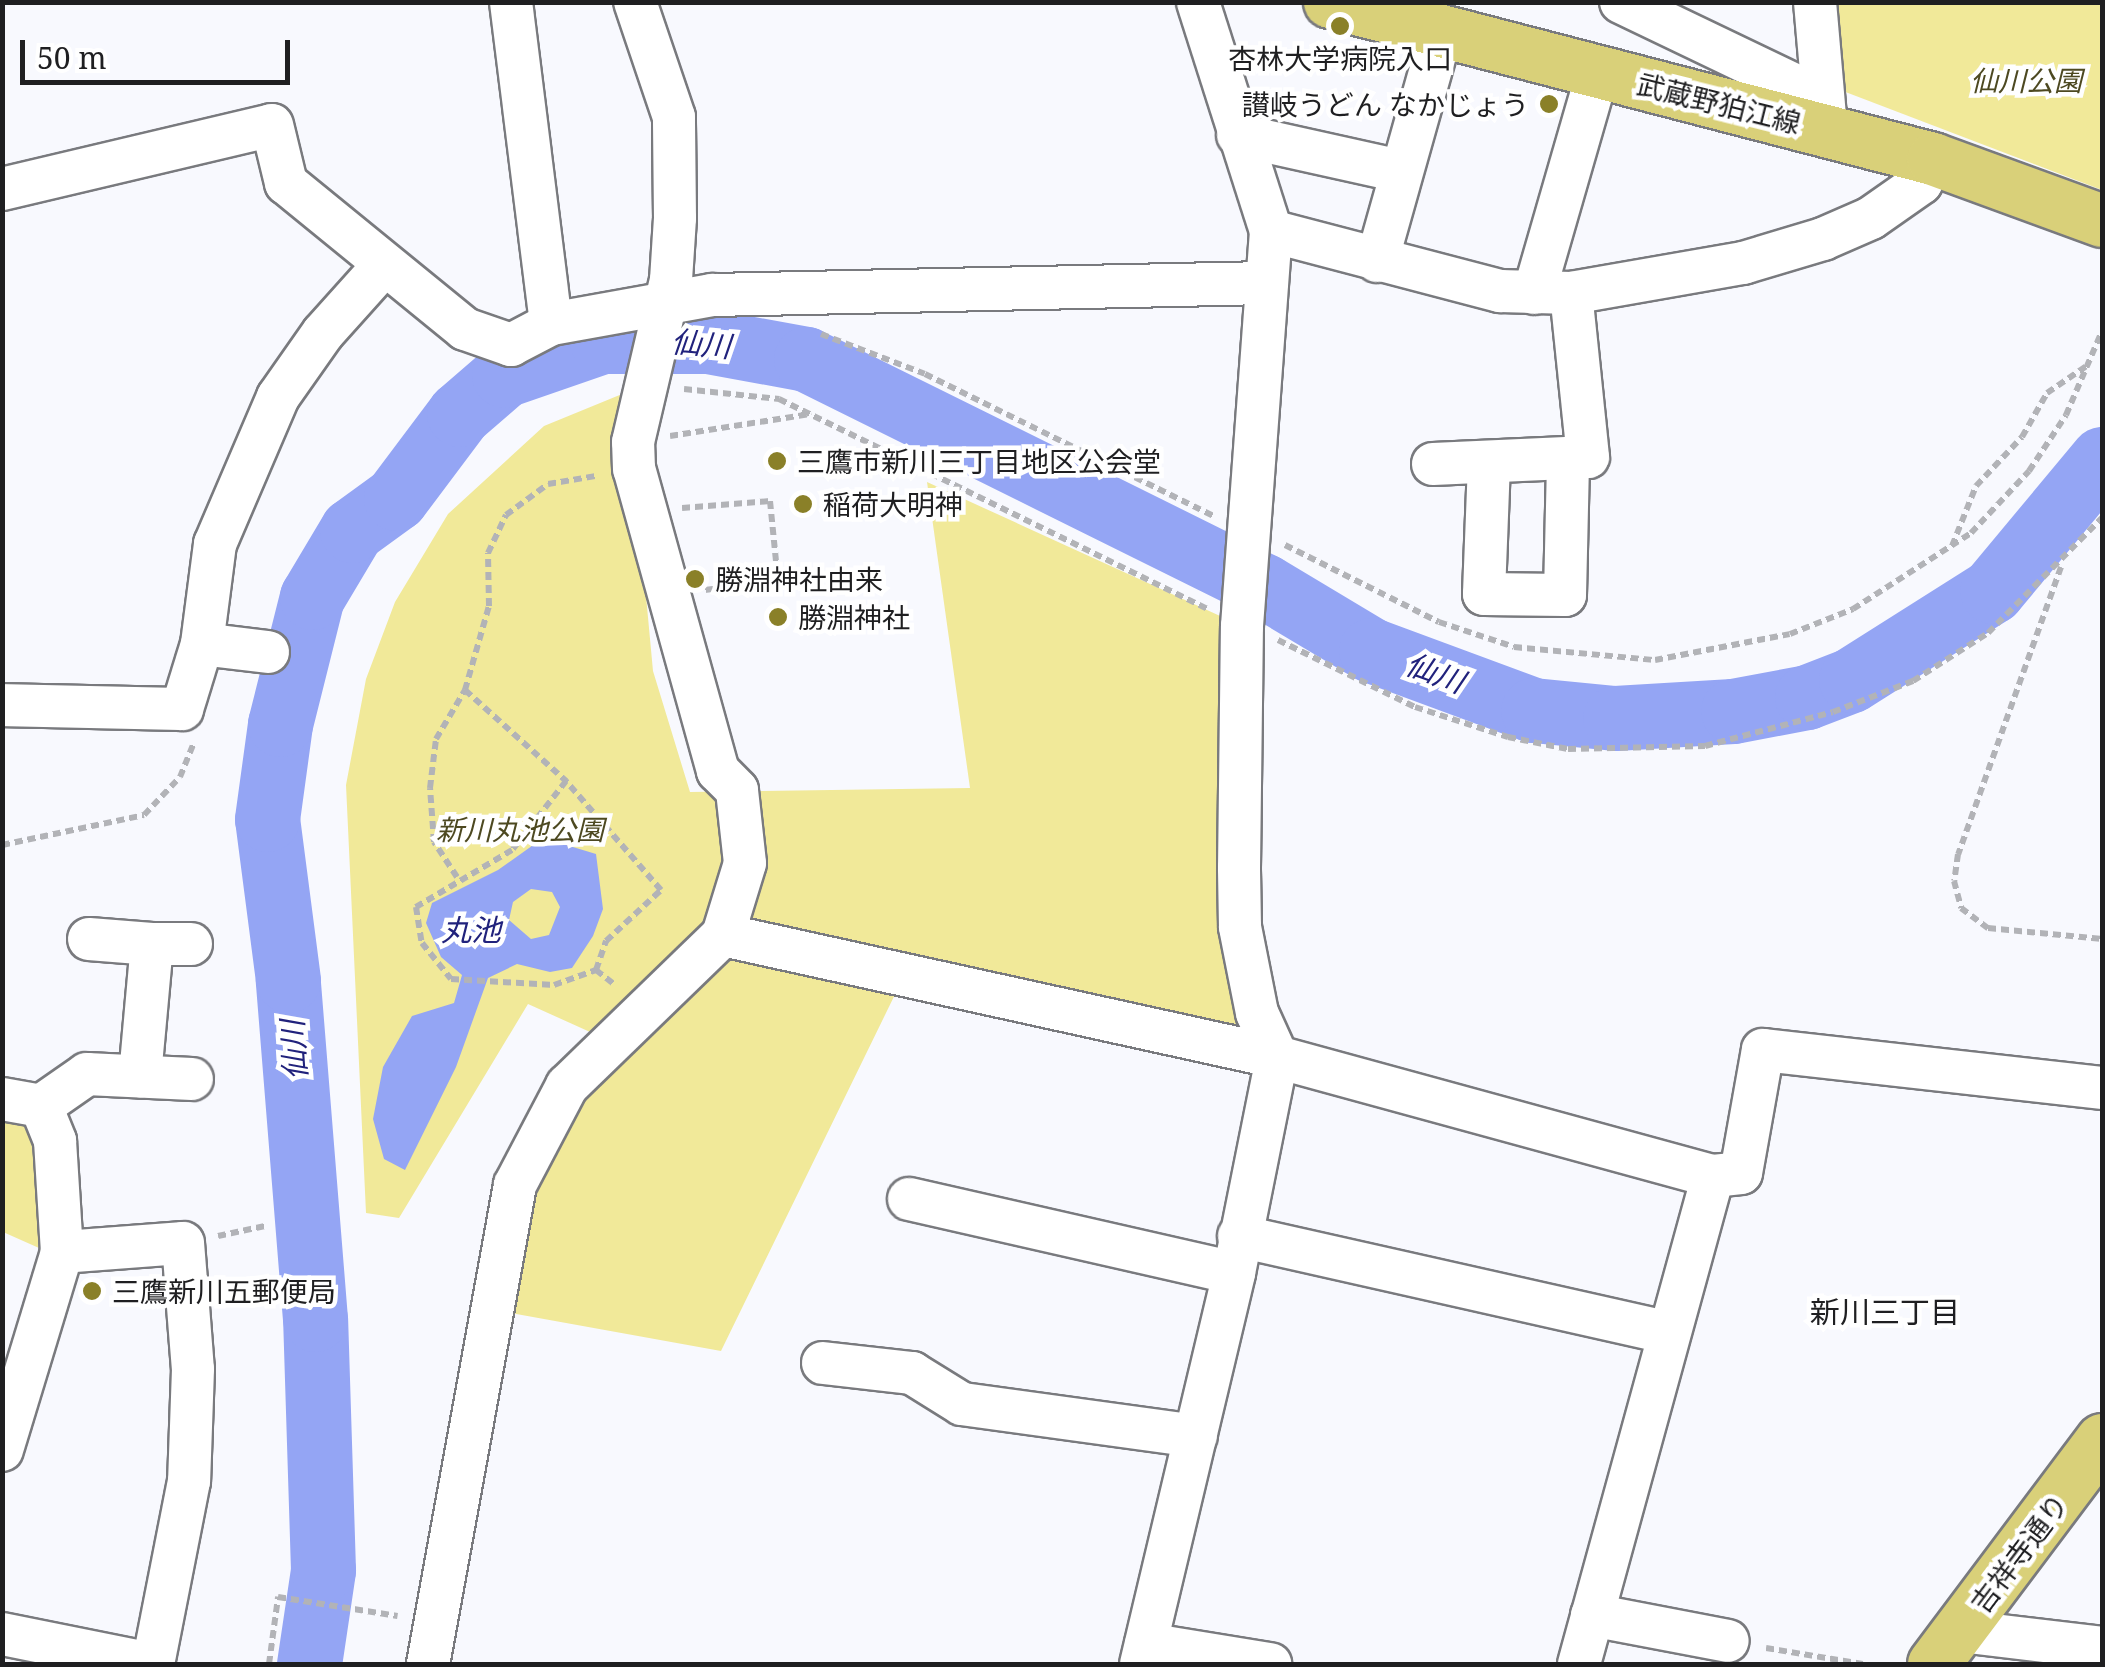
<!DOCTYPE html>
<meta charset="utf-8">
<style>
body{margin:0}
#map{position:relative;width:2105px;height:1667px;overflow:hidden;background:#f8f9fe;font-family:"Noto Serif","Noto Sans JP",serif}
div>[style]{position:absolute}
.green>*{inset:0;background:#f1e999}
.water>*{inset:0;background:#94a5f4}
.river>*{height:65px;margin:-32.5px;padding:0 32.5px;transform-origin:32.5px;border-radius:32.5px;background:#94a5f4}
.path>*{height:6px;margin-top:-3px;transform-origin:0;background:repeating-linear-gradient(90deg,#b2b3b7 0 8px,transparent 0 13px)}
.roads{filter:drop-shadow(2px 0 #797a7e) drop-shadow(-2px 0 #797a7e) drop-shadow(0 2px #797a7e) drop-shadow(0 -2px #797a7e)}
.minor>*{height:42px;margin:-21px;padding:0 21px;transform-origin:21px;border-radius:21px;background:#fff}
.major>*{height:52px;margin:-26px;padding:0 26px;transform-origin:26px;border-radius:26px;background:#d9d079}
.dots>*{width:28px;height:28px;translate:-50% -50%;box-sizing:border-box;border:5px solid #fff;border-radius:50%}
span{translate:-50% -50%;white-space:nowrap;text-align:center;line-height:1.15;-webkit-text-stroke:9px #fff;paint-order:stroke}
.poi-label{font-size:28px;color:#1f1f21}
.right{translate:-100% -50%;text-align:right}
.left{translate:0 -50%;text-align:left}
.park-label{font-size:28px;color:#4d4921;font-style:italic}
.street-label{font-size:28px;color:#1f1f21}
.water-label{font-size:30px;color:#21227c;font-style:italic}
.neighbourhood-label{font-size:30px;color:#1f1f21}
.frame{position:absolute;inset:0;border:5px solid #1f1f21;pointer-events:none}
.scale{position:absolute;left:20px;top:40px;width:270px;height:45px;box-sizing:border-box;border:5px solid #1f1f21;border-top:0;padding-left:12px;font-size:30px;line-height:35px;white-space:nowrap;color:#1f1f21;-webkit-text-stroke:8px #fff;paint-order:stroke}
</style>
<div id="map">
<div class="green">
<div style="clip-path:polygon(1827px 3px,2102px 3px,2102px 190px,1835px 88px)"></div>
<div style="clip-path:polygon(627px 392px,653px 671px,690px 792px,970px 788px,927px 482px,1242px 626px,1239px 868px,1277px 1057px,905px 974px,721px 1351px,488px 1309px,503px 1227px,610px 1041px,528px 1004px,399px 1218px,366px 1213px,346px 785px,366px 679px,395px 602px,448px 514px,544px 426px)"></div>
<div style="clip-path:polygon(2px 1110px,40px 1117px,48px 1252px,3px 1232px)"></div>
</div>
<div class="water">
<div style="clip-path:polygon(evenodd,543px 838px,596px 854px,603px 909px,593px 936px,572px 968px,550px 972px,517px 964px,488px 978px,456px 1067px,405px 1170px,384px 1159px,373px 1119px,383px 1067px,412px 1016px,454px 1003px,462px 975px,441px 957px,426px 923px,432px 903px,498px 870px,543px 838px,531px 889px,552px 892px,560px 907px,549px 935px,531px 939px,509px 920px,513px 902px,531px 889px)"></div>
</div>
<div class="river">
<div style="left:309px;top:1664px;width:95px;rotate:-81.5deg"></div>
<div style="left:323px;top:1570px;width:251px;rotate:-91.8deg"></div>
<div style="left:315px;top:1319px;width:340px;rotate:-94.6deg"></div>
<div style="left:288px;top:980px;width:162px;rotate:-97.4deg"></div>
<div style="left:267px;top:819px;width:96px;rotate:-82.2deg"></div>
<div style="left:280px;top:724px;width:131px;rotate:-75.9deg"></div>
<div style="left:312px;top:597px;width:78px;rotate:-59.2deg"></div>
<div style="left:352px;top:530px;width:54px;rotate:-36deg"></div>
<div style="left:396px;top:498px;width:105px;rotate:-53.1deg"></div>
<div style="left:459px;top:414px;width:60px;rotate:-40.9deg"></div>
<div style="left:504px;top:375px;width:104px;rotate:-19.1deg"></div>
<div style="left:602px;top:341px;width:106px"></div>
<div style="left:708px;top:341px;width:100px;rotate:10.4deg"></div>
<div style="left:806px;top:359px;width:511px;rotate:26.36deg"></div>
<div style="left:1264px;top:586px;width:125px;rotate:30.9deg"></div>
<div style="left:1371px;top:650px;width:173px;rotate:20.3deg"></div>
<div style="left:1533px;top:710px;width:82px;rotate:5.6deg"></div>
<div style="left:1615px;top:718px;width:118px;rotate:-3.4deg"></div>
<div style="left:1733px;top:711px;width:75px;rotate:-10.7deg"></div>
<div style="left:1807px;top:697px;width:47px;rotate:-21.1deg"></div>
<div style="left:1851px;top:680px;width:167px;rotate:-32.3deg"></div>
<div style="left:1992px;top:591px;width:172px;rotate:-50.2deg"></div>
</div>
<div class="path">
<div style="left:821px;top:334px;width:111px;rotate:21deg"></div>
<div style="left:925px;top:374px;width:321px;rotate:26.2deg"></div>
<div style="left:684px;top:389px;width:96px;rotate:6deg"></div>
<div style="left:779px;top:399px;width:477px;rotate:26.1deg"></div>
<div style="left:670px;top:436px;width:143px;rotate:-8.9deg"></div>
<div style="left:682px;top:508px;width:88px;rotate:-4.5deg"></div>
<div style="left:770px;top:501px;width:80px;rotate:84.3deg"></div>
<div style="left:778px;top:581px;width:74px;rotate:173deg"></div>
<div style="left:1285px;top:545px;width:172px;rotate:26.6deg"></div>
<div style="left:1439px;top:622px;width:79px;rotate:18.4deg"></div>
<div style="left:1514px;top:647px;width:142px;rotate:5.3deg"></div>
<div style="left:1655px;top:660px;width:137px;rotate:-10.9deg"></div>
<div style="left:1790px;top:634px;width:68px;rotate:-21.6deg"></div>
<div style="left:1853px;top:609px;width:140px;rotate:-32.8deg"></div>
<div style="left:1971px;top:533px;width:85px;rotate:-46.9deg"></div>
<div style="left:2029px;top:471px;width:67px;rotate:-56.5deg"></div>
<div style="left:2066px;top:415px;width:91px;rotate:-66.8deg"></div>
<div style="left:1952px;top:546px;width:65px;rotate:-68.2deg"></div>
<div style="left:1976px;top:486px;width:67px;rotate:-46.8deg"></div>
<div style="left:2022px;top:437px;width:51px;rotate:-60.4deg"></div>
<div style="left:2047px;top:393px;width:50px;rotate:-34.3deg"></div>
<div style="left:2061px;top:567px;width:305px;rotate:109.7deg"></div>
<div style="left:1958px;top:854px;width:27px;rotate:98deg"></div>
<div style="left:1954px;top:881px;width:28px;rotate:75deg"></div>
<div style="left:1961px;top:908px;width:34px;rotate:37deg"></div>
<div style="left:1988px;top:928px;width:115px;rotate:5.5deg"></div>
<div style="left:1278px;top:640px;width:153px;rotate:26.1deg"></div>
<div style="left:1415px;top:707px;width:98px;rotate:17.9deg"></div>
<div style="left:1508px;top:737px;width:61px;rotate:11.3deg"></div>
<div style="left:1568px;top:749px;width:137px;rotate:-1.3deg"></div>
<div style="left:1705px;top:746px;width:132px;rotate:-14.9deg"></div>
<div style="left:1833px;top:712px;width:86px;rotate:-21.2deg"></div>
<div style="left:1913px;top:681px;width:89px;rotate:-32.6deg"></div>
<div style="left:1988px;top:633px;width:162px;rotate:-45.3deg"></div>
<div style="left:465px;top:690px;width:87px;rotate:-74.1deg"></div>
<div style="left:489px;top:606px;width:53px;rotate:-91.1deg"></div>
<div style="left:488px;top:553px;width:42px;rotate:-64.7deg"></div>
<div style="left:506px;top:515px;width:52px;rotate:-36.4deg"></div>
<div style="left:548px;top:484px;width:49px;rotate:-9.5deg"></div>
<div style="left:2px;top:845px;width:145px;rotate:-11.9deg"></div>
<div style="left:144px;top:815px;width:52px;rotate:-46.5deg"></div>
<div style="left:180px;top:777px;width:35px;rotate:-68deg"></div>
<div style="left:457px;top:877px;width:42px;rotate:-123.3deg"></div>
<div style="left:434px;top:842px;width:54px;rotate:-94.2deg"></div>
<div style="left:430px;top:788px;width:49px;rotate:-83deg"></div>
<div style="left:436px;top:739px;width:57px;rotate:-59.4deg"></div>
<div style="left:465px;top:690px;width:136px;rotate:42deg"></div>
<div style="left:596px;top:970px;width:31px;rotate:-71deg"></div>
<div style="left:606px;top:941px;width:75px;rotate:-42.8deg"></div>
<div style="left:661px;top:890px;width:145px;rotate:-131.1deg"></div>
<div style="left:566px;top:781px;width:88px;rotate:128deg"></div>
<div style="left:512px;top:850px;width:112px;rotate:149.3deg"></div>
<div style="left:416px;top:907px;width:36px;rotate:81deg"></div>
<div style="left:422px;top:943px;width:46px;rotate:51.1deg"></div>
<div style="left:451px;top:979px;width:103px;rotate:3.3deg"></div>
<div style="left:554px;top:985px;width:45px;rotate:-19.7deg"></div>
<div style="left:596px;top:970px;width:24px;rotate:38deg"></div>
<div style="left:218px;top:1236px;width:48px;rotate:-12deg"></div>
<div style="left:1766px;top:1648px;width:98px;rotate:9.4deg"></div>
<div style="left:269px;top:1664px;width:68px;rotate:-82.3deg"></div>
<div style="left:278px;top:1597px;width:121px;rotate:9deg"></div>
</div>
<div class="roads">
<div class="minor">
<div style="left:511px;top:2px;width:324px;rotate:82.9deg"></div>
<div style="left:1621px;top:2px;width:192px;rotate:25.6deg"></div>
<div style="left:1794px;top:85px;width:54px;rotate:54deg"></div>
<div style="left:1815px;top:2px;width:127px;rotate:85deg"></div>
<div style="left:1238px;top:135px;width:167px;rotate:12.5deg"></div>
<div style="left:2px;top:189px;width:277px;rotate:-13.3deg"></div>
<div style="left:272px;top:125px;width:60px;rotate:76.4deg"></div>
<div style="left:286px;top:183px;width:231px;rotate:39.2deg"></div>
<div style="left:465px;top:329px;width:49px;rotate:19.2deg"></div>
<div style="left:511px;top:345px;width:45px;rotate:-27.7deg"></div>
<div style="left:551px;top:324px;width:164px;rotate:-10.2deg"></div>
<div style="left:712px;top:295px;width:555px;rotate:-1.24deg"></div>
<div style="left:1271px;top:231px;width:237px;rotate:14.7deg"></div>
<div style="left:1500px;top:291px;width:71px;rotate:1.6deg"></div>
<div style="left:1571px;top:293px;width:175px;rotate:-9.9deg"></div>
<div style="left:1743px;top:263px;width:84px;rotate:-16.7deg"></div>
<div style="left:1823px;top:239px;width:52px;rotate:-23.6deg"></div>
<div style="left:1871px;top:218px;width:61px;rotate:-35deg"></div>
<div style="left:1921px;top:183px;width:27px;rotate:-63deg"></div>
<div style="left:1377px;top:261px;width:236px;rotate:-74.3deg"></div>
<div style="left:1534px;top:293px;width:227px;rotate:-73.9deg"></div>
<div style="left:1489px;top:463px;width:131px;rotate:92.2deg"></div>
<div style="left:1484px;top:594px;width:81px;rotate:0.7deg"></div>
<div style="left:1565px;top:595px;width:136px;rotate:-88.7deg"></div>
<div style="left:1433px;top:464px;width:155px;rotate:-2.6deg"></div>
<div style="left:1588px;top:457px;width:165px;rotate:-95.9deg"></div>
<div style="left:268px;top:652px;width:66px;rotate:-173.1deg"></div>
<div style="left:202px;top:644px;width:101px;rotate:-82.6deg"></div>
<div style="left:215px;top:544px;width:160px;rotate:-66.8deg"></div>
<div style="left:278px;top:397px;width:78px;rotate:-54.9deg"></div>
<div style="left:323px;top:333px;width:91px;rotate:-48.1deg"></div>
<div style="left:2px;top:705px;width:180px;rotate:1.3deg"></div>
<div style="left:182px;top:709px;width:68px;rotate:-72.9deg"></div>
<div style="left:723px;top:935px;width:567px;rotate:12.42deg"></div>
<div style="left:1277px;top:1057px;width:452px;rotate:15.3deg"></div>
<div style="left:1713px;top:1176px;width:28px;rotate:-6deg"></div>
<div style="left:1741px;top:1173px;width:125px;rotate:-79.9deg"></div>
<div style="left:1763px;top:1050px;width:341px;rotate:6.4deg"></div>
<div style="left:89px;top:939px;width:63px;rotate:4.5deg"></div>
<div style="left:152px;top:944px;width:133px;rotate:95.2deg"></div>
<div style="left:152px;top:944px;width:39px"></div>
<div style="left:2px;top:1099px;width:40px;rotate:10deg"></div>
<div style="left:41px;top:1106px;width:38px;rotate:68deg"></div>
<div style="left:55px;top:1141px;width:111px;rotate:86.4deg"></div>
<div style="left:62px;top:1252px;width:207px;rotate:106.9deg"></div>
<div style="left:41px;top:1106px;width:56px;rotate:-34.8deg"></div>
<div style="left:87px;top:1074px;width:105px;rotate:2.7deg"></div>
<div style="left:909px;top:1199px;width:333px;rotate:12.8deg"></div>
<div style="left:1239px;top:1236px;width:440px;rotate:12.7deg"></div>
<div style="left:62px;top:1252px;width:121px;rotate:-4.3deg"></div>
<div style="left:183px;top:1243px;width:126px;rotate:85.5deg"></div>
<div style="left:193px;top:1369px;width:112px;rotate:92deg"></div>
<div style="left:189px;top:1481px;width:187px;rotate:101.1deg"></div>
<div style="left:823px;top:1363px;width:90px;rotate:6.4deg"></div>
<div style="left:912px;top:1373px;width:59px;rotate:31.8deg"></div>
<div style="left:962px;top:1404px;width:236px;rotate:7.8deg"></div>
<div style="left:1592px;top:1615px;width:138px;rotate:10.8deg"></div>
<div style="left:1960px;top:1631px;width:143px;rotate:6.8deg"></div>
<div style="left:2px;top:1634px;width:152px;rotate:11.4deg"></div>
<div style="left:1146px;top:1644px;width:126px;rotate:9.2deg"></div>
<div style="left:428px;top:1664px;width:487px;rotate:-79.7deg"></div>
<div style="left:515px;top:1185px;width:112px;rotate:-62.3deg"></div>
<div style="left:567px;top:1086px;width:217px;rotate:-44.1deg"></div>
<div style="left:723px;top:935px;width:75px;rotate:-73deg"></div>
<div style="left:745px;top:863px;width:73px;rotate:-96.3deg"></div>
<div style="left:737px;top:790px;width:27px;rotate:-135deg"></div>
<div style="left:718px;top:771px;width:313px;rotate:-105.5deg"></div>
<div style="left:634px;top:469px;width:27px;rotate:-92deg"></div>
<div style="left:633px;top:442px;width:166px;rotate:-76.8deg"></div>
<div style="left:671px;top:280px;width:62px;rotate:-86.3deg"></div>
<div style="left:675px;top:218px;width:101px;rotate:-90.6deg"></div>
<div style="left:674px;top:117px;width:121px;rotate:-108.7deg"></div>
<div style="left:1141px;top:1664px;width:402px;rotate:-76.6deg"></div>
<div style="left:1234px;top:1273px;width:220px;rotate:-78.7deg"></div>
<div style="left:1277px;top:1057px;width:48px;rotate:-114.4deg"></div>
<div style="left:1257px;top:1013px;width:88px;rotate:-101.2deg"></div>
<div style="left:1240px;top:927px;width:59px;rotate:-91deg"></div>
<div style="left:1239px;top:868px;width:242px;rotate:-89.3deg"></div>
<div style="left:1242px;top:626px;width:396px;rotate:-85.8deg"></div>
<div style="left:1271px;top:231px;width:240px;rotate:-107.7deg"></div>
<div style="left:1579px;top:1664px;width:506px;rotate:-74.65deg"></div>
</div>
<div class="major">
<div style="left:1330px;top:2px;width:623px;rotate:14.59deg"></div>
<div style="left:1933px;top:159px;width:180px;rotate:20.1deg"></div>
<div style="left:1934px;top:1664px;width:280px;rotate:-53.1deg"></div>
</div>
</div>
<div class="dots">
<div style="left:1340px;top:26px;background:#8a8028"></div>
<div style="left:1549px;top:104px;background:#8a8028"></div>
<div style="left:777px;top:461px;background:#8a8028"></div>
<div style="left:803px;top:504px;background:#8a8028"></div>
<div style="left:695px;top:579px;background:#8a8028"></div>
<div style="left:778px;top:617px;background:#8a8028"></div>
<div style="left:92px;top:1291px;background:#8a8028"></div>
</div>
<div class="poi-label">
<span style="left:1340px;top:58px">杏林大学病院入口</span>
<span class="right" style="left:1529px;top:104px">讃岐うどん なかじょう</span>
<span class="left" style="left:797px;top:461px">三鷹市新川三丁目地区公会堂</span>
<span class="left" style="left:823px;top:504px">稲荷大明神</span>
<span class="left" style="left:715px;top:579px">勝淵神社由来</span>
<span class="left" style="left:798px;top:617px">勝淵神社</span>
<span class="left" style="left:112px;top:1291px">三鷹新川五郵便局</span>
</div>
<div class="park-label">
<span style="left:2026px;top:80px">仙川公園</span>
<span style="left:520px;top:829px">新川丸池公園</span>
</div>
<div class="street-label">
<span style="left:1719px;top:103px;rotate:14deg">武蔵野狛江線</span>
<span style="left:2019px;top:1553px;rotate:-53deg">吉祥寺通り</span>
</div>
<div class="water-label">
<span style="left:701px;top:344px;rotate:5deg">仙川</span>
<span style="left:1435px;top:673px;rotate:20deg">仙川</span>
<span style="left:471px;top:930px">丸池</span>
<span style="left:294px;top:1050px;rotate:-94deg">仙川</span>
</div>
<div class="neighbourhood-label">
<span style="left:1885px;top:1312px">新川三丁目</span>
</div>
<div class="frame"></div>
<div class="scale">50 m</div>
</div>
